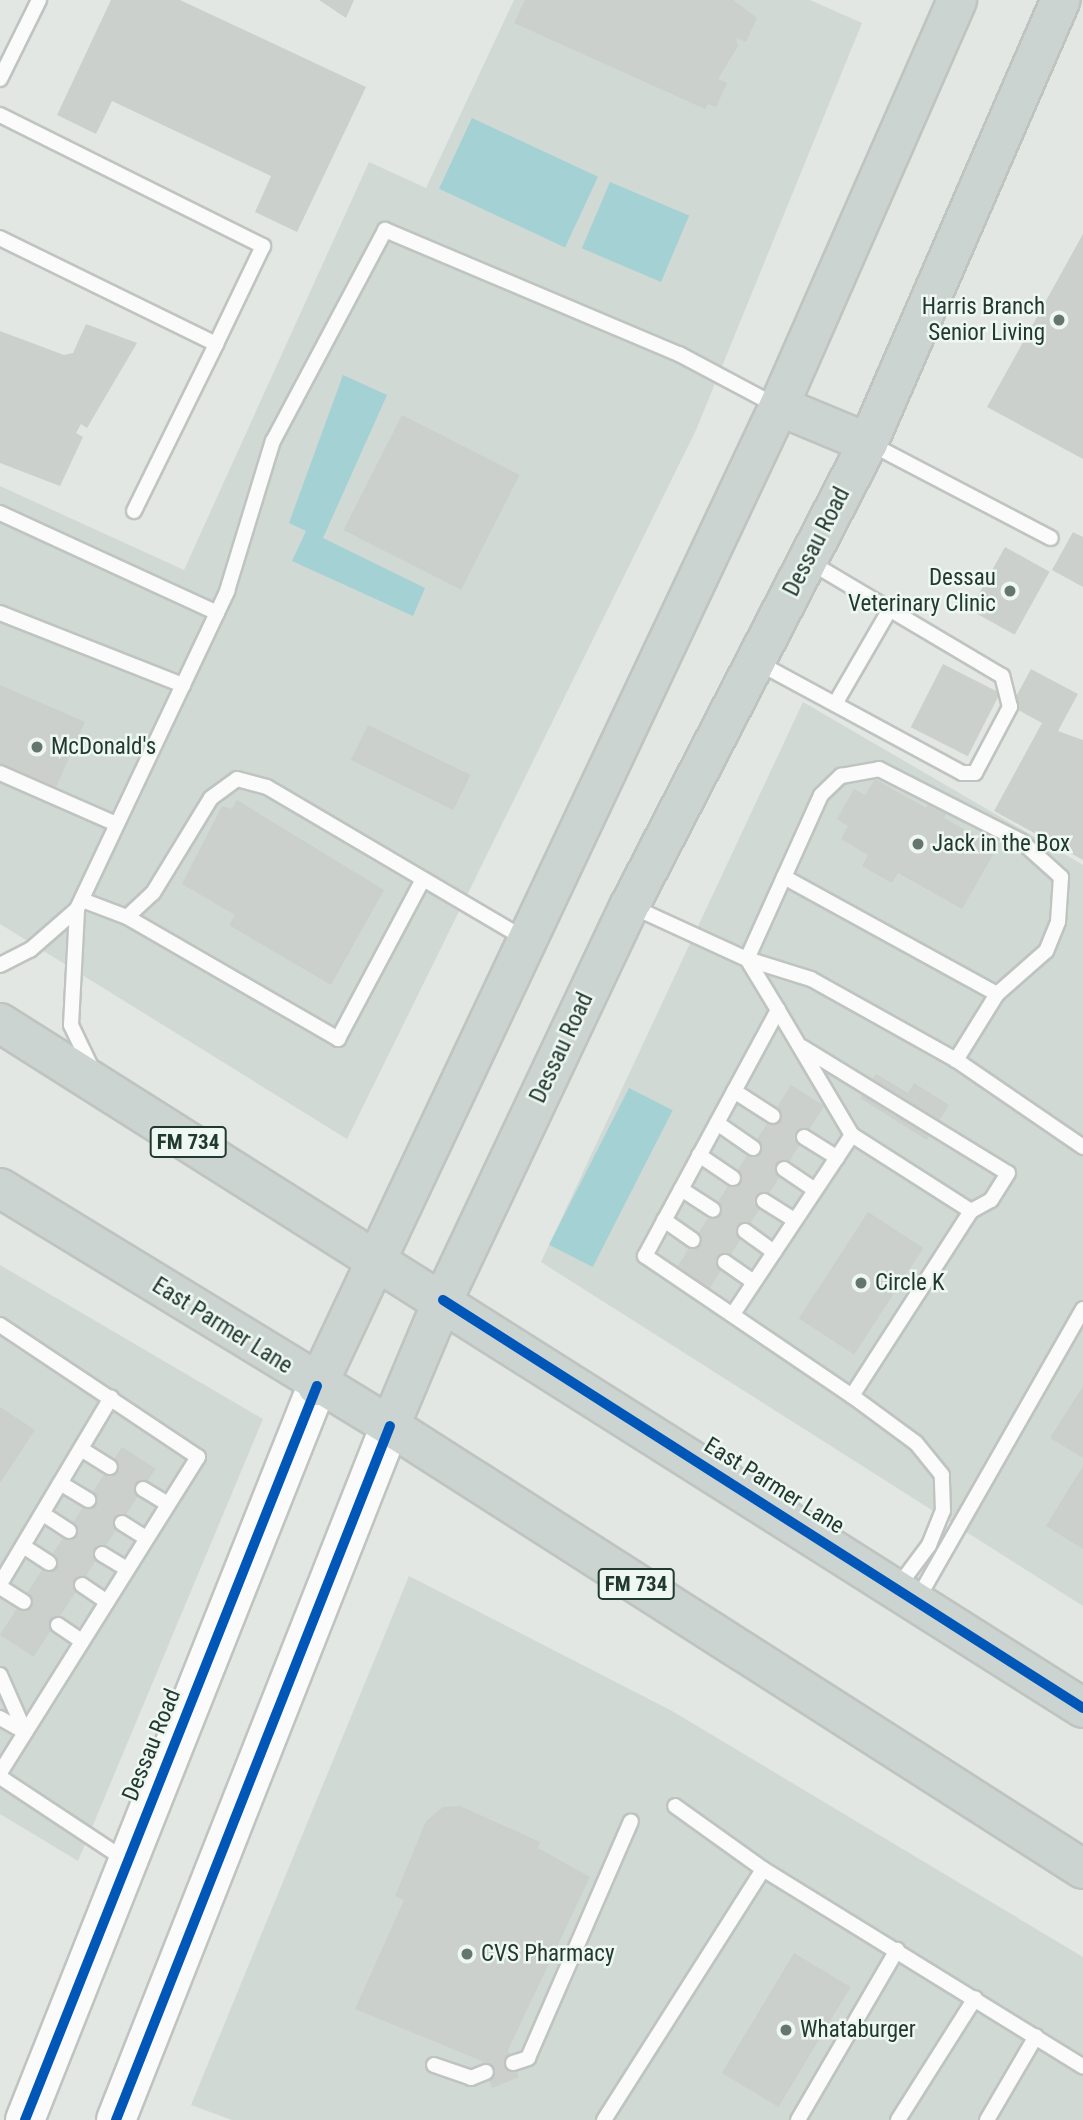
<!DOCTYPE html>
<style>
body{margin:0}
#map{position:relative;width:1083px;height:2120px;overflow:hidden;background:#e2e7e4;font-family:"Roboto Condensed",sans-serif}
div>[style]{position:absolute}
.built>*{inset:0;background:#d0d9d4}
.water>*{inset:0;background:#a4d1d4;transform-origin:0 0}
.building>*{inset:0;background:#cbd0cd;transform-origin:0 0}
.roads{filter:drop-shadow(2px 0 #bfc4c1) drop-shadow(-2px 0 #bfc4c1) drop-shadow(0 2px #bfc4c1) drop-shadow(0 -2px #bfc4c1)}
.service>*{height:14px;margin:-7px;padding:0 7px;transform-origin:7px;border-radius:7px;background:#fbfbfb}
.secondary>*{height:38px;margin:-19px;padding:0 19px;transform-origin:19px;border-radius:19px;background:#fbfbfb}
.primary>*{height:38px;margin:-19px;padding:0 19px;transform-origin:19px;border-radius:19px;background:#ccd4d1}
.cycleway>*{height:10px;margin:-5px;padding:0 5px;transform-origin:5px;border-radius:5px;background:#0057b8}
.dots>*{width:19px;height:19px;translate:-50% -50%;box-sizing:border-box;border:4px solid #eff7f2;border-radius:50%}
span{translate:-50% -50%;white-space:nowrap;text-align:center;line-height:1.15;-webkit-text-stroke:5px #eff7f2;paint-order:stroke}
.shield-label span{padding:2px 5px;background:#eff7f2;border:2px solid;border-radius:5px;-webkit-text-stroke-width:0}
.shield-label{font-size:21px;color:#213931;font-weight:700}
.poi-label{font-size:23px;color:#213931}
.right{translate:-100% -50%;text-align:right}
.left{translate:0 -50%;text-align:left}
.street-label{font-size:23px;color:#213931}
</style>
<div id="map">
<div class="built">
<div style="clip-path:polygon(514px 0,810px 0,862px 23px,696px 430px,347px 1139px,0 924px,0 486px,184px 570px,369px 162px,426px 188px)"></div>
<div style="clip-path:polygon(803px 702px,1083px 865px,1083px 1606px,541px 1262px)"></div>
<div style="clip-path:polygon(0 1265px,263px 1419px,78px 1861px,0 1814px)"></div>
<div style="clip-path:polygon(409px 1576px,672px 1711px,1083px 1957px,1083px 2120px,232px 2120px,191px 2105px)"></div>
</div>
<div class="water">
<div style="left:472px;top:118px;width:139px;height:78px;rotate:25deg"></div>
<div style="left:610px;top:182px;width:86px;height:72px;rotate:23deg"></div>
<div style="clip-path:polygon(343px 375px,387px 395px,323px 538px,425px 588px,413px 616px,292px 561px,306px 531px,289px 523px)"></div>
<div style="left:629px;top:1088px;width:49px;height:176px;rotate:27deg"></div>
</div>
<div class="building">
<div style="clip-path:polygon(111px 0,180px 0,366px 87px,297px 232px,255px 212px,271px 176px,112px 101px,96px 134px,57px 115px)"></div>
<div style="clip-path:polygon(319px 0,354px 0,346px 18px)"></div>
<div style="clip-path:polygon(525px 0,733px 0,757px 18px,746px 42px,736px 38px,738px 46px,718px 79px,727px 83px,716px 107px,708px 104px,705px 109px,514px 23px)"></div>
<div style="clip-path:polygon(1083px 234px,1083px 459px,987px 407px)"></div>
<div style="clip-path:polygon(86px 324px,137px 343px,87px 428px,81px 424px,76px 433px,83px 437px,60px 486px,0 463px,0 331px,64px 355px,73px 353px)"></div>
<div style="left:402px;top:415px;width:132px;height:129px;rotate:27deg"></div>
<div style="clip-path:polygon(1073px 532px,1083px 537px,1083px 587px,1052px 570px)"></div>
<div style="left:1005px;top:547px;width:51px;height:72px;rotate:29deg"></div>
<div style="left:943px;top:664px;width:64px;height:71px;rotate:27deg"></div>
<div style="clip-path:polygon(1031px 669px,1078px 694px,1058px 731px,1083px 740px,1083px 860px,994px 811px,1042px 723px,1011px 706px)"></div>
<div style="clip-path:polygon(0 685px,85px 722px,53px 794px,0 771px)"></div>
<div style="left:368px;top:725px;width:114px;height:39px;rotate:26deg"></div>
<div style="clip-path:polygon(875px 779px,926px 808px,929px 801px,948px 811px,944px 818px,997px 848px,962px 909px,898px 873px,892px 883px,862px 866px,868px 855px,841px 839px,848px 826px,837px 819px,854px 789px,865px 795px)"></div>
<div style="clip-path:polygon(237px 800px,384px 890px,331px 985px,229px 925px,235px 915px,182px 884px,222px 806px,232px 809px)"></div>
<div style="clip-path:polygon(876px 1074px,908px 1093px,914px 1083px,949px 1105px,927px 1140px,860px 1098px)"></div>
<div style="left:791px;top:1085px;width:39px;height:225px;rotate:32deg"></div>
<div style="left:868px;top:1212px;width:66px;height:127px;rotate:33deg"></div>
<div style="clip-path:polygon(1083px 1386px,1083px 1458px,1050px 1438px)"></div>
<div style="clip-path:polygon(0 1407px,35px 1430px,0 1483px)"></div>
<div style="left:122px;top:1447px;width:40px;height:224px;rotate:33deg"></div>
<div style="clip-path:polygon(1083px 1466px,1083px 1549px,1046px 1526px)"></div>
<div style="clip-path:polygon(460px 1806px,540px 1842px,538px 1848px,590px 1877px,508px 2050px,519px 2077px,492px 2088px,482px 2061px,355px 2009px,404px 1900px,395px 1896px,426px 1821px,443px 1807px)"></div>
<div style="left:794px;top:1953px;width:66px;height:140px;rotate:31deg"></div>
</div>
<div class="roads">
<div class="service">
<div style="left:0;top:79px;width:88px;rotate:-63.7deg"></div>
<div style="left:0;top:115px;width:294px;rotate:26.5deg"></div>
<div style="left:263px;top:246px;width:109px;rotate:115.6deg"></div>
<div style="left:216px;top:344px;width:241px;rotate:-153.9deg"></div>
<div style="left:869px;top:443px;width:205px;rotate:27.6deg"></div>
<div style="left:134px;top:511px;width:186px;rotate:-63.8deg"></div>
<div style="left:0;top:513px;width:239px;rotate:24.7deg"></div>
<div style="left:0;top:613px;width:197px;rotate:21.5deg"></div>
<div style="left:757px;top:662px;width:233px;rotate:28.4deg"></div>
<div style="left:962px;top:773px;width:13px"></div>
<div style="left:975px;top:773px;width:75px;rotate:-62.1deg"></div>
<div style="left:1010px;top:707px;width:32px;rotate:-104deg"></div>
<div style="left:1002px;top:676px;width:223px;rotate:-149.3deg"></div>
<div style="left:835px;top:704px;width:110px;rotate:-59.9deg"></div>
<div style="left:0;top:773px;width:124px;rotate:23.7deg"></div>
<div style="left:784px;top:877px;width:243px;rotate:28.8deg"></div>
<div style="left:82px;top:900px;width:48px;rotate:20.7deg"></div>
<div style="left:127px;top:917px;width:244px;rotate:30deg"></div>
<div style="left:338px;top:1039px;width:181px;rotate:-62deg"></div>
<div style="left:631px;top:906px;width:128px;rotate:24.6deg"></div>
<div style="left:747px;top:959px;width:67px;rotate:17.4deg"></div>
<div style="left:811px;top:979px;width:166px;rotate:29.2deg"></div>
<div style="left:956px;top:1060px;width:154px;rotate:34.4deg"></div>
<div style="left:127px;top:917px;width:35px;rotate:-43deg"></div>
<div style="left:153px;top:893px;width:111px;rotate:-58.6deg"></div>
<div style="left:211px;top:798px;width:32px;rotate:-36deg"></div>
<div style="left:237px;top:779px;width:31px;rotate:15deg"></div>
<div style="left:267px;top:787px;width:299px;rotate:30.5deg"></div>
<div style="left:0;top:965px;width:34px;rotate:-27deg"></div>
<div style="left:30px;top:950px;width:62px;rotate:-41.1deg"></div>
<div style="left:778px;top:1010px;width:145px;rotate:59.4deg"></div>
<div style="left:852px;top:1135px;width:141px;rotate:32.6deg"></div>
<div style="left:971px;top:1211px;width:220px;rotate:122.8deg"></div>
<div style="left:802px;top:1047px;width:241px;rotate:31.5deg"></div>
<div style="left:1008px;top:1173px;width:32px;rotate:122deg"></div>
<div style="left:991px;top:1200px;width:23px;rotate:151deg"></div>
<div style="left:93px;top:1071px;width:51px;rotate:-115.6deg"></div>
<div style="left:71px;top:1025px;width:116px;rotate:-87deg"></div>
<div style="left:77px;top:909px;width:352px;rotate:-64.7deg"></div>
<div style="left:227px;top:591px;width:157px;rotate:-73deg"></div>
<div style="left:273px;top:441px;width:239px;rotate:-62deg"></div>
<div style="left:385px;top:230px;width:319px;rotate:22.9deg"></div>
<div style="left:679px;top:354px;width:111px;rotate:28deg"></div>
<div style="left:734px;top:1091px;width:46px;rotate:32.7deg"></div>
<div style="left:717px;top:1123px;width:44px;rotate:34.8deg"></div>
<div style="left:804px;top:1137px;width:39px;rotate:32deg"></div>
<div style="left:699px;top:1155px;width:41px;rotate:34.1deg"></div>
<div style="left:784px;top:1169px;width:37px;rotate:34deg"></div>
<div style="left:681px;top:1189px;width:38px;rotate:33deg"></div>
<div style="left:764px;top:1201px;width:36px;rotate:32deg"></div>
<div style="left:664px;top:1220px;width:35px;rotate:35deg"></div>
<div style="left:745px;top:1231px;width:36px;rotate:36deg"></div>
<div style="left:725px;top:1262px;width:35px;rotate:35deg"></div>
<div style="left:733px;top:1314px;width:215px;rotate:-56.4deg"></div>
<div style="left:0;top:1325px;width:238px;rotate:33.7deg"></div>
<div style="left:198px;top:1457px;width:373px;rotate:122.1deg"></div>
<div style="left:81px;top:1449px;width:34px;rotate:32deg"></div>
<div style="left:60px;top:1483px;width:33px;rotate:31deg"></div>
<div style="left:143px;top:1489px;width:29px;rotate:31deg"></div>
<div style="left:43px;top:1514px;width:31px;rotate:33deg"></div>
<div style="left:122px;top:1523px;width:28px;rotate:32deg"></div>
<div style="left:23px;top:1546px;width:31px;rotate:33deg"></div>
<div style="left:102px;top:1554px;width:29px;rotate:31deg"></div>
<div style="left:0;top:1584px;width:217px;rotate:-59.2deg"></div>
<div style="left:82px;top:1585px;width:30px;rotate:34deg"></div>
<div style="left:0;top:1587px;width:28px;rotate:32deg"></div>
<div style="left:897px;top:1588px;width:54px;rotate:-53.3deg"></div>
<div style="left:929px;top:1545px;width:37px;rotate:-68deg"></div>
<div style="left:943px;top:1511px;width:36px;rotate:-92deg"></div>
<div style="left:942px;top:1475px;width:41px;rotate:-129.1deg"></div>
<div style="left:916px;top:1443px;width:79px;rotate:-143.7deg"></div>
<div style="left:852px;top:1396px;width:250px;rotate:-145.9deg"></div>
<div style="left:645px;top:1256px;width:280px;rotate:-61.6deg"></div>
<div style="left:778px;top:1010px;width:60px;rotate:-121.3deg"></div>
<div style="left:747px;top:959px;width:180px;rotate:-65.7deg"></div>
<div style="left:821px;top:795px;width:28px;rotate:-44deg"></div>
<div style="left:841px;top:776px;width:39px;rotate:-10deg"></div>
<div style="left:879px;top:769px;width:159px;rotate:26.9deg"></div>
<div style="left:1021px;top:841px;width:54px;rotate:42deg"></div>
<div style="left:1061px;top:877px;width:45px;rotate:93.8deg"></div>
<div style="left:1058px;top:922px;width:31px;rotate:112deg"></div>
<div style="left:1046px;top:951px;width:65px;rotate:138.7deg"></div>
<div style="left:997px;top:994px;width:78px;rotate:121.8deg"></div>
<div style="left:917px;top:1600px;width:335px;rotate:-60.3deg"></div>
<div style="left:58px;top:1625px;width:29px;rotate:34deg"></div>
<div style="left:0;top:1675px;width:62px;rotate:66.3deg"></div>
<div style="left:0;top:1718px;width:29px;rotate:29deg"></div>
<div style="left:0;top:1777px;width:152px;rotate:33.5deg"></div>
<div style="left:763px;top:1869px;width:376px;rotate:31.7deg"></div>
<div style="left:513px;top:2063px;width:16px;rotate:-18deg"></div>
<div style="left:528px;top:2058px;width:258px;rotate:-66.5deg"></div>
<div style="left:434px;top:2065px;width:39px;rotate:19deg"></div>
<div style="left:471px;top:2078px;width:16px;rotate:-22deg"></div>
<div style="left:604px;top:2120px;width:297px;rotate:-57.6deg"></div>
<div style="left:763px;top:1869px;width:108px;rotate:-144.4deg"></div>
<div style="left:798px;top:2120px;width:197px;rotate:-59.8deg"></div>
<div style="left:898px;top:2120px;width:144px;rotate:-57.7deg"></div>
<div style="left:987px;top:2120px;width:97px;rotate:-59.7deg"></div>
</div>
<div class="secondary">
<div style="left:25px;top:2120px;width:790px;rotate:-68.31deg"></div>
<div style="left:116px;top:2120px;width:746px;rotate:-68.46deg"></div>
</div>
<div class="primary">
<div style="left:779px;top:406px;width:96px;rotate:22.6deg"></div>
<div style="left:0;top:1023px;width:1281px;rotate:32.31deg"></div>
<div style="left:0;top:1188px;width:457px;rotate:31.4deg"></div>
<div style="left:390px;top:1426px;width:822px;rotate:32.59deg"></div>
<div style="left:317px;top:1386px;width:1083px;rotate:-64.76deg"></div>
<div style="left:779px;top:406px;width:443px;rotate:-66.3deg"></div>
<div style="left:390px;top:1426px;width:137px;rotate:-67.2deg"></div>
<div style="left:443px;top:1300px;width:437px;rotate:-64.7deg"></div>
<div style="left:630px;top:905px;width:520px;rotate:-62.74deg"></div>
<div style="left:868px;top:443px;width:483px;rotate:-66.5deg"></div>
</div>
</div>
<div class="cycleway">
<div style="left:443px;top:1300px;width:759px;rotate:32.52deg"></div>
<div style="left:25px;top:2120px;width:790px;rotate:-68.31deg"></div>
<div style="left:116px;top:2120px;width:746px;rotate:-68.46deg"></div>
</div>
<div class="dots">
<div style="left:1059px;top:320px;background:#657670"></div>
<div style="left:1010px;top:591px;background:#657670"></div>
<div style="left:37px;top:747px;background:#657670"></div>
<div style="left:918px;top:844px;background:#657670"></div>
<div style="left:861px;top:1283px;background:#657670"></div>
<div style="left:467px;top:1954px;background:#657670"></div>
<div style="left:786px;top:2030px;background:#657670"></div>
</div>
<div class="shield-label">
<span style="left:188px;top:1142px">FM 734</span>
<span style="left:636px;top:1584px">FM 734</span>
</div>
<div class="poi-label">
<span class="right" style="left:1045px;top:320px">Harris Branch<br>Senior Living</span>
<span class="right" style="left:996px;top:591px">Dessau<br>Veterinary Clinic</span>
<span class="left" style="left:51px;top:747px">McDonald's</span>
<span class="left" style="left:932px;top:844px">Jack in the Box</span>
<span class="left" style="left:875px;top:1283px">Circle K</span>
<span class="left" style="left:481px;top:1954px">CVS Pharmacy</span>
<span class="left" style="left:800px;top:2030px">Whataburger</span>
</div>
<div class="street-label">
<span style="left:817px;top:542px;rotate:-63deg">Dessau Road</span>
<span style="left:562px;top:1048px;rotate:-65deg">Dessau Road</span>
<span style="left:222px;top:1326px;rotate:32deg">East Parmer Lane</span>
<span style="left:774px;top:1486px;rotate:32deg">East Parmer Lane</span>
<span style="left:152px;top:1745px;rotate:-68deg">Dessau Road</span>
</div>
</div>
